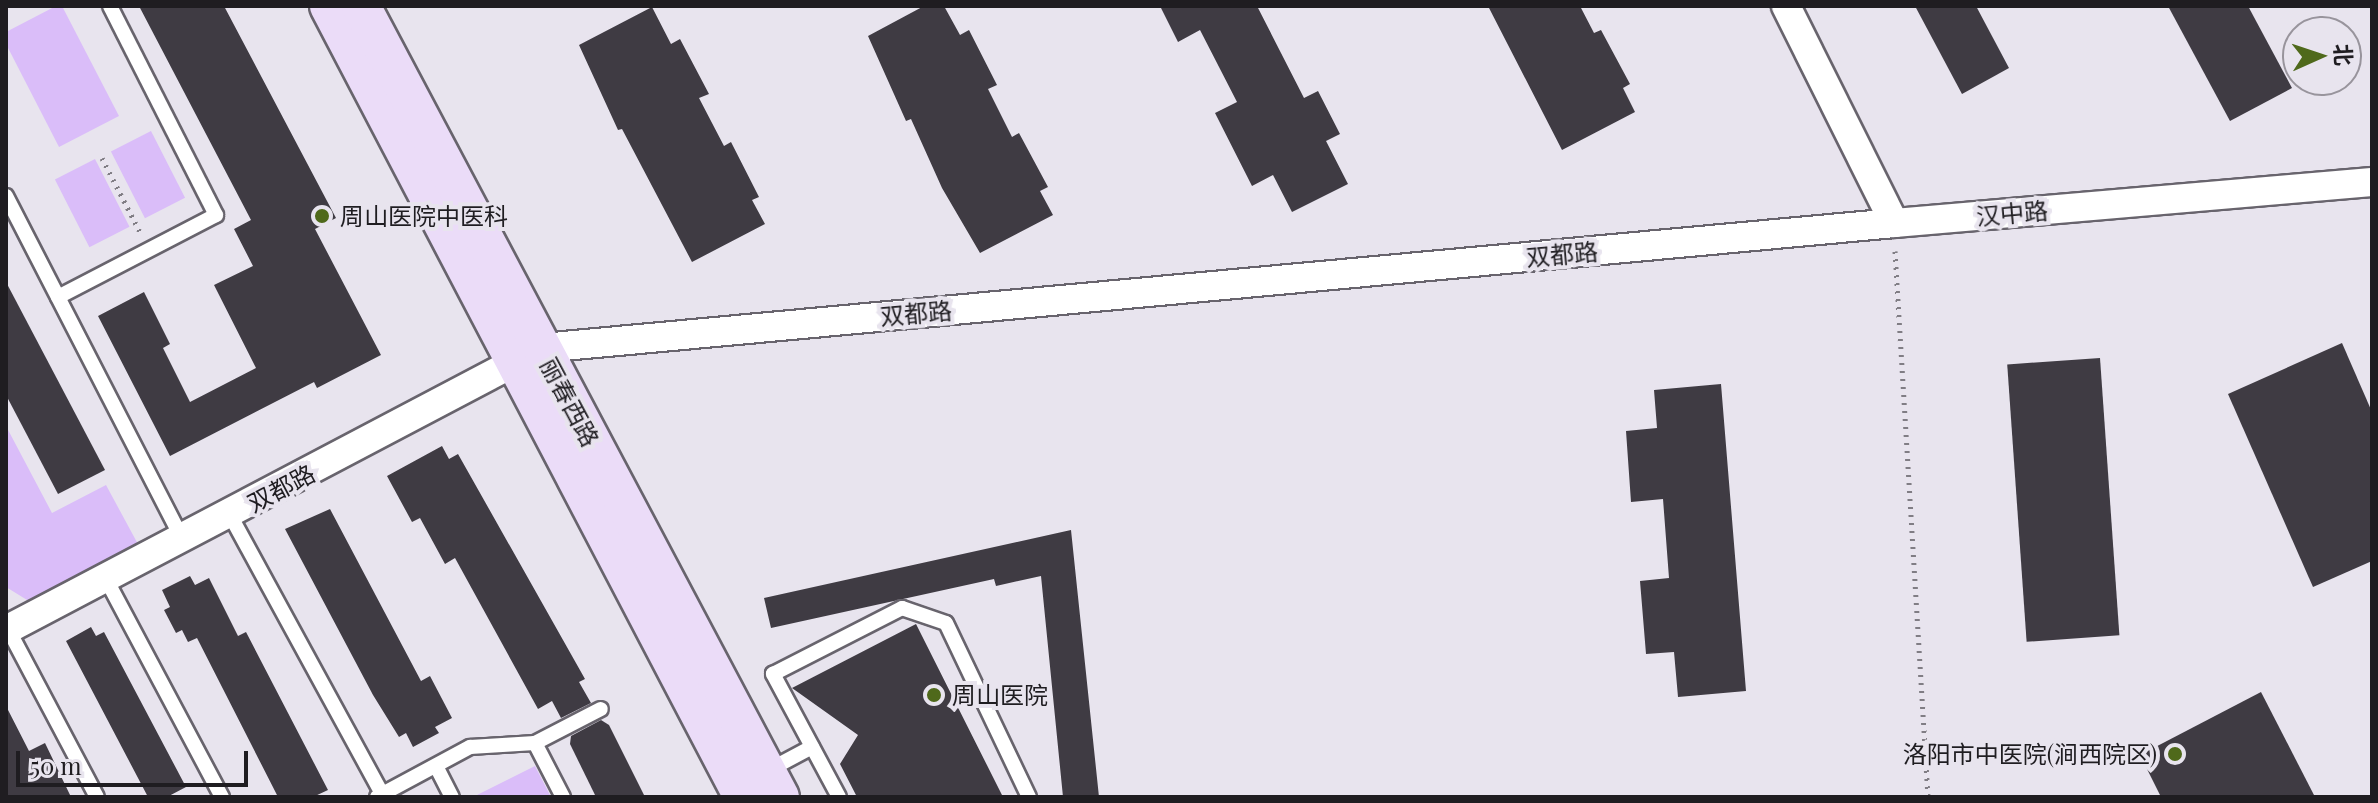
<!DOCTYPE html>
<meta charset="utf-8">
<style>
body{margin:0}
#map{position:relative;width:2378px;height:803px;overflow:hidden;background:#e8e4ee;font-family:"Playfair Display","Noto Sans SC",serif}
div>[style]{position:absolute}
.green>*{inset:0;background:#dabdf9;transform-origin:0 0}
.building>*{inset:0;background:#3f3b43;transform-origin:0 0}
.path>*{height:5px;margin-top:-2.5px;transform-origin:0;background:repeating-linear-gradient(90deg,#807d84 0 2px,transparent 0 8px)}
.roads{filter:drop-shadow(2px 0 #68646d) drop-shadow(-2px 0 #68646d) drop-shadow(0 2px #68646d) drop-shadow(0 -2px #68646d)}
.service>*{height:14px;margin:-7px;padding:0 7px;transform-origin:7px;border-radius:7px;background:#fff}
.minor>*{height:28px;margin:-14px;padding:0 14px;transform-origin:14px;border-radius:14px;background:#fff}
.secondary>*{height:38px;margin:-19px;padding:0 19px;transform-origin:19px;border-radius:19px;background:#ebdcf8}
.dots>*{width:22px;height:22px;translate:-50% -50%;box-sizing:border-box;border:4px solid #e8e4ee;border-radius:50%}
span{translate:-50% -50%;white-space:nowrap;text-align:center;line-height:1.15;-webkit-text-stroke:8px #e8e4ee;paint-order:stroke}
.street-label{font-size:24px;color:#1f1d21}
.poi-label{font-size:24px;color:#1f1d21}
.left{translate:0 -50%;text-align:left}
.right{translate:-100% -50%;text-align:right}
.frame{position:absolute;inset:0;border:8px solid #1f1d21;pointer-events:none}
.north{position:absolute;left:2282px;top:16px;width:80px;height:80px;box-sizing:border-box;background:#e8e4ee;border:2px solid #98949c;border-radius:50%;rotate:87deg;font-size:22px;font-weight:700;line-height:32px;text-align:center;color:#1f1d21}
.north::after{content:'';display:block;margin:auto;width:28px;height:36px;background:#4f691b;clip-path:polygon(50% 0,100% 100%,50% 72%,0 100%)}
.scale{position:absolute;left:16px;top:751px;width:232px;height:36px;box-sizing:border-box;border:4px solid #1f1d21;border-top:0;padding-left:10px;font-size:24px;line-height:28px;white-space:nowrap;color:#1f1d21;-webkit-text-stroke:6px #e8e4ee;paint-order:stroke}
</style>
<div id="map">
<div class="green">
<div style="clip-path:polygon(56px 6px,62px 6px,119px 116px,59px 147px,6px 44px,6px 32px)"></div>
<div style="left:151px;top:131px;width:75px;height:45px;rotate:63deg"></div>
<div style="left:95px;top:159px;width:76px;height:45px;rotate:63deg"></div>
<div style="clip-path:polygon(6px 426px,52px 513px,106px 485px,139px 546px,32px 603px,6px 587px)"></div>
<div style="clip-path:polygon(535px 766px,551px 797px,473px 797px)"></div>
</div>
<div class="building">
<div style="clip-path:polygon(139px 6px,224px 6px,336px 218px,315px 229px,381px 355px,317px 388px,314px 382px,170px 456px,98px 316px,144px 292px,170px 344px,163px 348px,190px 402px,256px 368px,214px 285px,253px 266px,234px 229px,251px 220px)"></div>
<div style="clip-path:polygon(924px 6px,944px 6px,960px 35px,969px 30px,997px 85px,988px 89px,1012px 137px,1019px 133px,1048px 187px,1040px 191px,1053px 215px,980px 253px,942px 188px,911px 119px,906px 121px,868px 36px)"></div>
<div style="clip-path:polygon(1160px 6px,1257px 6px,1304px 98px,1318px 91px,1340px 134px,1326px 141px,1348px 184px,1292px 212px,1273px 175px,1252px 186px,1215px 113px,1237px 102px,1200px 30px,1178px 42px)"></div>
<div style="clip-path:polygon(1488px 6px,1580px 6px,1594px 33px,1601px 30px,1630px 84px,1623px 88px,1635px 112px,1562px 150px)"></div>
<div style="clip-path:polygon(1915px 6px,1976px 6px,2009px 68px,1962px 94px)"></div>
<div style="clip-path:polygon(2168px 6px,2248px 6px,2292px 88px,2230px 121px)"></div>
<div style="clip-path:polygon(652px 7px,671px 44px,680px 39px,709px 94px,699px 98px,724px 146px,731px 142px,759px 197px,752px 200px,765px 224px,692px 262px,622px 129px,618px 130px,579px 45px)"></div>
<div style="clip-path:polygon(6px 282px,105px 470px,58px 494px,6px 395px)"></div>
<div style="clip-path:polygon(2342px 343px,2372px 412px,2372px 561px,2313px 587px,2228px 394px)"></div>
<div style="left:2100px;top:358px;width:278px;height:93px;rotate:86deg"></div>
<div style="clip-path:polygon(1721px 384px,1746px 691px,1678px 697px,1674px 652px,1646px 654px,1640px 581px,1669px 578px,1663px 499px,1631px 502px,1626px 431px,1657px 428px,1654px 390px)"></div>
<div style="clip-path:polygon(442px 446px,449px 459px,458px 454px,585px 679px,579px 682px,591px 703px,561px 718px,552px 701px,538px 709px,455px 558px,445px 564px,420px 518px,412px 522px,387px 476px)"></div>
<div style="clip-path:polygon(330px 509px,421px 681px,430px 676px,452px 718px,435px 727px,439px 733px,413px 747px,406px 733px,399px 737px,373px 695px,285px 529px)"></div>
<div style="clip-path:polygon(1071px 530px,1099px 797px,1063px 797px,1041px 576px,996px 586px,994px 579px,771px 628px,764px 598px)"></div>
<div style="clip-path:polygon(190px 576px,195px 585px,209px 578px,238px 636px,246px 632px,328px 790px,313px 797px,278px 797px,197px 638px,188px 642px,182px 630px,176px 633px,164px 610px,170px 607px,162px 590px)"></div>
<div style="clip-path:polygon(916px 624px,1003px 797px,857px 797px,840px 764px,858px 735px,792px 688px)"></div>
<div style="clip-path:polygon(91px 627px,96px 636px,104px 632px,186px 787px,167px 797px,148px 797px,66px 641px)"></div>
<div style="clip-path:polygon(2261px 692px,2315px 797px,2161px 797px,2140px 755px)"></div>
<div style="clip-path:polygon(6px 706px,29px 751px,45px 743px,71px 797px,6px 797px)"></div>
<div style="clip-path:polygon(601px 720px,609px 725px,645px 797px,596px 797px,570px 744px,571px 736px)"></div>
</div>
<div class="path">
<div style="left:102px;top:158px;width:83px;rotate:62.8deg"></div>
<div style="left:1895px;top:251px;width:547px;rotate:86.54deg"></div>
</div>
<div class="roads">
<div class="service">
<div style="left:6px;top:196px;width:386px;rotate:62.8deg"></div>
<div style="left:58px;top:297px;width:178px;rotate:-27.4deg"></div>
<div style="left:216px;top:215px;width:234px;rotate:-116.9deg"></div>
<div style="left:230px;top:515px;width:318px;rotate:61.4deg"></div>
<div style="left:106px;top:579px;width:247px;rotate:62deg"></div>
<div style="left:8px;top:629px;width:190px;rotate:62.1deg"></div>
<div style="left:535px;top:743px;width:61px;rotate:62.6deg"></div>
<div style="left:436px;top:766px;width:35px;rotate:63deg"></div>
<div style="left:767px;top:771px;width:51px;rotate:-28.1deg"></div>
<div style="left:377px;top:797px;width:106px;rotate:-28.3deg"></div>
<div style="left:470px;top:747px;width:65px;rotate:-3.5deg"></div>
<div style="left:535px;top:743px;width:74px;rotate:-27.3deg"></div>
<div style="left:839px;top:797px;width:140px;rotate:-118.2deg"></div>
<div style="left:773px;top:674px;width:145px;rotate:-27.1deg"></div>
<div style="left:902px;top:608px;width:46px;rotate:18.8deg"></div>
<div style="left:946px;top:623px;width:193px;rotate:64.5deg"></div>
</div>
<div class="minor">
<div style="left:1786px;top:6px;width:242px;rotate:63.5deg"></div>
<div style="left:1894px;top:223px;width:480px;rotate:-4.9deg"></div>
<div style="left:6px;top:630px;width:606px;rotate:-27.75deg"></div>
<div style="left:542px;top:348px;width:1358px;rotate:-5.28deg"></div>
</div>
<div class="secondary">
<div style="left:329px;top:6px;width:893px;rotate:62.37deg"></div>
<div style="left:361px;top:6px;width:895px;rotate:62.09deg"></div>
</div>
</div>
<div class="dots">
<div style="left:322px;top:216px;background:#4f691b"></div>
<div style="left:934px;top:695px;background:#4f691b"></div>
<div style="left:2175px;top:754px;background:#4f691b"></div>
</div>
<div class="street-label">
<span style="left:2012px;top:213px;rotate:-5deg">汉中路</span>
<span style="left:1562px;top:254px;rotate:-5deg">双都路</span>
<span style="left:916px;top:313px;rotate:-5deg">双都路</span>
<span style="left:570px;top:402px;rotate:62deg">丽春西路</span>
<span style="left:281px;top:488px;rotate:-28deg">双都路</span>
</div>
<div class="poi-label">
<span class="left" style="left:340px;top:216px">周山医院中医科</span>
<span class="left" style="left:952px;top:695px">周山医院</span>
<span class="right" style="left:2157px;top:754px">洛阳市中医院(涧西院区)</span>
</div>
<div class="frame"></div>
<div class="north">北</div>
<div class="scale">50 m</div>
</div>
